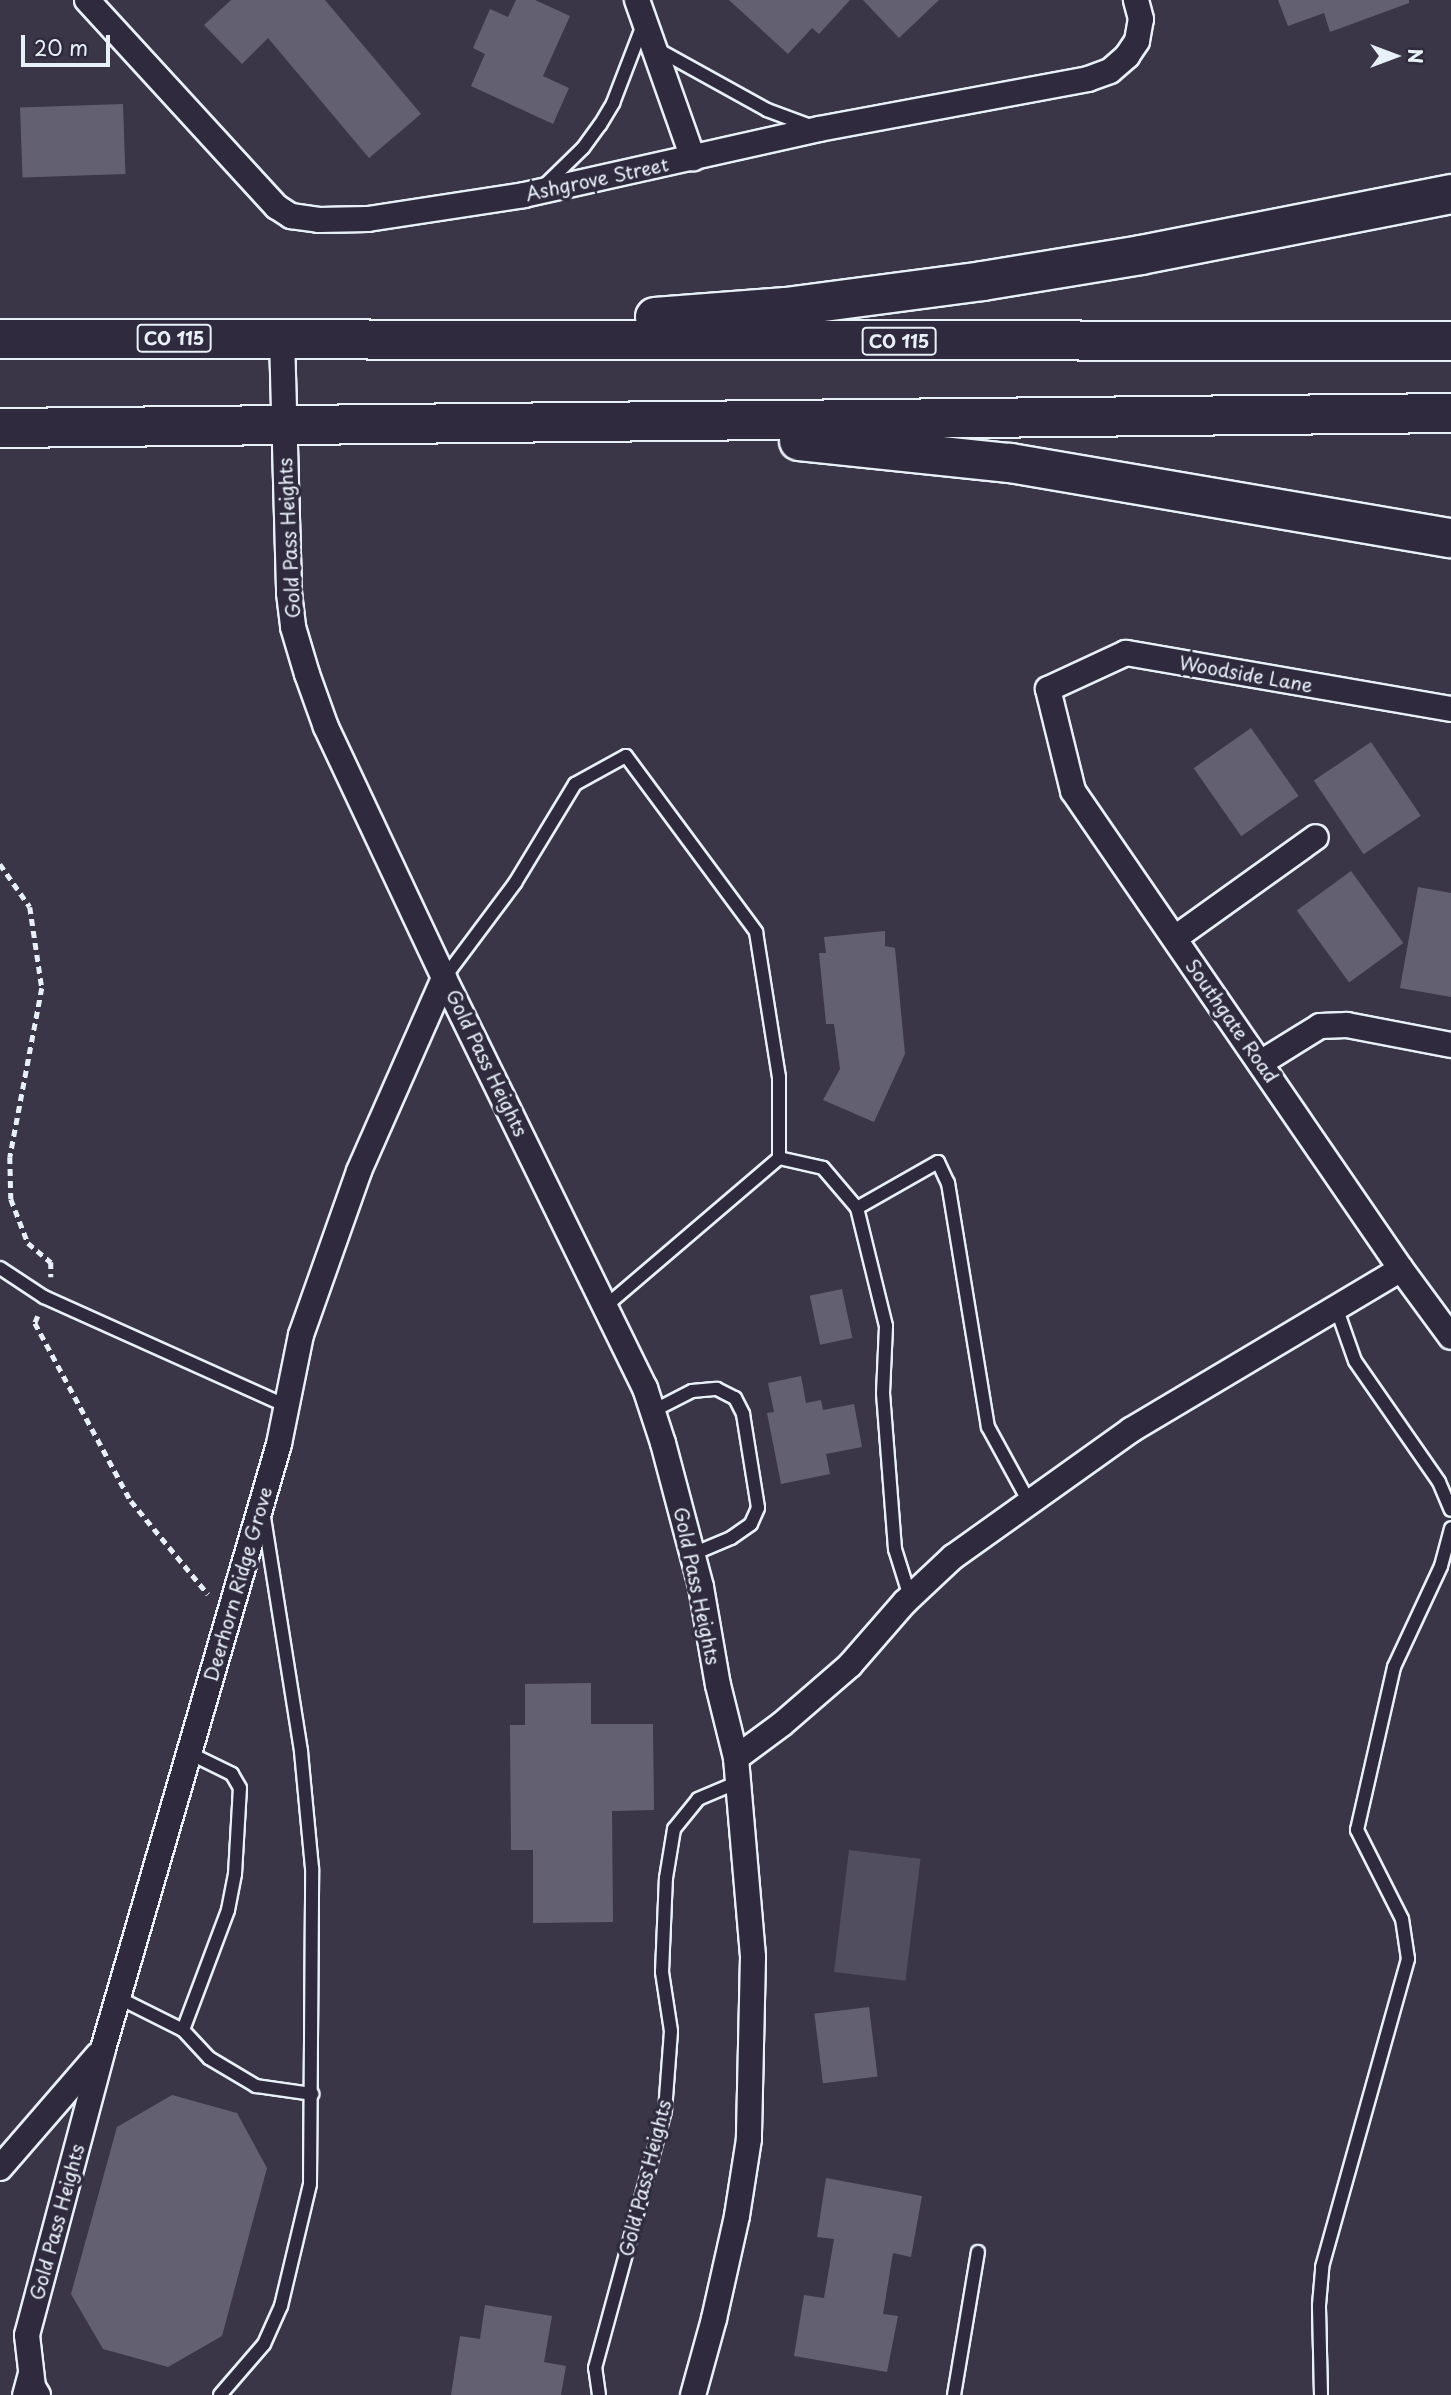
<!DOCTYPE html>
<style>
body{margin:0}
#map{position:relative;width:1451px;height:2395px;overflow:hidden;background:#3a3648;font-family:"Playpen Sans",sans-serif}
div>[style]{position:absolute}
.green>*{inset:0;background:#504e5f;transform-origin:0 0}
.building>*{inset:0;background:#636171;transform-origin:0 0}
.path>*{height:4.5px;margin-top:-2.25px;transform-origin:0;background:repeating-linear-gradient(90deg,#e8f1f8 0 7px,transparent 0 12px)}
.roads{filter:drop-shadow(2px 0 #e8f1f8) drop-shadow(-2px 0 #e8f1f8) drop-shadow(0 2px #e8f1f8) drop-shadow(0 -2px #e8f1f8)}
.lane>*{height:12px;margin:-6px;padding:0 6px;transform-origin:6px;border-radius:6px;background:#2f2a3d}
.street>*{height:24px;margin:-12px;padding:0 12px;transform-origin:12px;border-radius:12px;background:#2f2a3d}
.highway>*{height:38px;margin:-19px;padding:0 19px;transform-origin:19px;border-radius:19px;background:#2f2a3d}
span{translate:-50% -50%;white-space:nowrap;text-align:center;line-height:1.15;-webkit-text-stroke:7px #2f2a3d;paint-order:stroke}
.shield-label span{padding:2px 5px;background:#2f2a3d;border:2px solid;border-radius:5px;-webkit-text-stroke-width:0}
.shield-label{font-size:18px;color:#e8f1f8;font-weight:700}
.street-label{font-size:19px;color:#e8f1f8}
.north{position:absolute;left:1360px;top:21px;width:70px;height:70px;-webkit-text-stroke:5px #2f2a3d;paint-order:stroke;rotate:90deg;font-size:19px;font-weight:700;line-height:28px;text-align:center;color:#e8f1f8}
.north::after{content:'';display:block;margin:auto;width:24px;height:32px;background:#e8f1f8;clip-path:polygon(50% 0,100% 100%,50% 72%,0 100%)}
.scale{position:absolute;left:21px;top:35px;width:89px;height:32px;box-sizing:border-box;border:4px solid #e8f1f8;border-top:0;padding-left:9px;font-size:21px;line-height:24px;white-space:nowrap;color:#e8f1f8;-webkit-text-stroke:5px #2f2a3d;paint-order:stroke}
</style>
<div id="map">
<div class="green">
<div style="left:849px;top:1850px;width:72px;height:123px;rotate:7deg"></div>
</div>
<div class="building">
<div style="clip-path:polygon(231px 0,325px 0,421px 114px,369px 158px,268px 38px,242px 64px,204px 25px)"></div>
<div style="clip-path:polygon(516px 0,535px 0,570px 16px,543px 76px,569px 88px,553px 124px,471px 86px,485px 54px,473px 48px,490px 9px,508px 17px)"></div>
<div style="clip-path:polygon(729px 0,850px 0,819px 34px,812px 28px,788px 54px)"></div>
<div style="clip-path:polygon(863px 0,939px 0,899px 38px)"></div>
<div style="clip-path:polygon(1278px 0,1409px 0,1409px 3px,1330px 32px,1324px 13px,1288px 26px)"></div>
<div style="left:123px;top:104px;width:70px;height:103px;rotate:88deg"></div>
<div style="left:1251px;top:728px;width:83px;height:70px;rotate:55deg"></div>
<div style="left:1371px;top:742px;width:89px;height:69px;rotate:56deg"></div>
<div style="left:1351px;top:871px;width:89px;height:67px;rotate:54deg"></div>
<div style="clip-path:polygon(1418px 887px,1451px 893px,1451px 997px,1400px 988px)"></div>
<div style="clip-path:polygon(885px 931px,885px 946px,895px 948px,905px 1054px,874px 1122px,823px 1100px,840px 1069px,834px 1024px,826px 1024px,819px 953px,826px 953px,824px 937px)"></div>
<div style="left:842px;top:1289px;width:50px;height:33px;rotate:78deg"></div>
<div style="clip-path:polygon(801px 1376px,806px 1403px,821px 1400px,823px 1410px,854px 1404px,862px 1447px,826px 1454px,830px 1474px,781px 1484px,767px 1413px,774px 1412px,768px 1383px)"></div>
<div style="clip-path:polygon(591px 1683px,591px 1724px,653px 1724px,654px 1810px,612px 1811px,613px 1922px,533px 1923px,533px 1850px,511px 1850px,510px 1725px,525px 1725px,525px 1684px)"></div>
<div style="left:869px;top:2007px;width:70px;height:55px;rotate:83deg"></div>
<div style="clip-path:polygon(172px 2095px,237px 2113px,267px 2168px,222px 2336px,168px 2367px,103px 2349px,71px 2294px,117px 2127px)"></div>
<div style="clip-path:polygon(826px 2178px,922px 2196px,911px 2257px,893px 2253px,883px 2314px,898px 2316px,887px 2372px,794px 2356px,804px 2295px,824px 2298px,834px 2239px,817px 2237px)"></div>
<div style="clip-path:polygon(485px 2305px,552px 2316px,544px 2362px,566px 2366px,561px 2395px,451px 2395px,460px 2336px,480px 2339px)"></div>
</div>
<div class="path">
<div style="left:0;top:864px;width:52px;rotate:55.1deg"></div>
<div style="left:30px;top:907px;width:82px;rotate:81.6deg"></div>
<div style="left:42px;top:988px;width:172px;rotate:100.7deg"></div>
<div style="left:10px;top:1157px;width:42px;rotate:88.6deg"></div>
<div style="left:11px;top:1199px;width:47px;rotate:68.9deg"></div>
<div style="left:28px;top:1243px;width:30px;rotate:40deg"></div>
<div style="left:51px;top:1262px;width:15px;rotate:90deg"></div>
<div style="left:38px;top:1316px;width:8px;rotate:113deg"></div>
<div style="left:35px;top:1323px;width:202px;rotate:61.7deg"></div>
<div style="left:131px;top:1501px;width:121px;rotate:50.4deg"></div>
</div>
<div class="roads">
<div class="lane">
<div style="left:657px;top:49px;width:126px;rotate:29deg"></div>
<div style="left:767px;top:110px;width:49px;rotate:20.3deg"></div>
<div style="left:544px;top:186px;width:54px;rotate:-44.3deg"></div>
<div style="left:583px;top:148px;width:29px;rotate:-54deg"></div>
<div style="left:600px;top:125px;width:26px;rotate:-59deg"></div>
<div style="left:613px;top:103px;width:84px;rotate:-69deg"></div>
<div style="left:444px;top:978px;width:119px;rotate:-53.2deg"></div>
<div style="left:515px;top:883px;width:116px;rotate:-58.8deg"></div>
<div style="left:575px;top:784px;width:58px;rotate:-28.8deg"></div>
<div style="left:626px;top:756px;width:219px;rotate:53.5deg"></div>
<div style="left:756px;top:932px;width:147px;rotate:81deg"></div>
<div style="left:779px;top:1077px;width:81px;rotate:90deg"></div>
<div style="left:0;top:1268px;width:53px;rotate:33.4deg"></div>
<div style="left:44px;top:1297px;width:266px;rotate:24.2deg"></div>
<div style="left:607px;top:1305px;width:226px;rotate:-40.5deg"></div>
<div style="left:779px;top:1158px;width:45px;rotate:12.8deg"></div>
<div style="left:823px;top:1168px;width:52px;rotate:49.6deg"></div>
<div style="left:1336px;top:1307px;width:57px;rotate:70.6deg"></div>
<div style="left:1355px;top:1361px;width:147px;rotate:55.2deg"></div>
<div style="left:1439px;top:1482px;width:30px;rotate:67deg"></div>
<div style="left:653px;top:1411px;width:44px;rotate:-27.1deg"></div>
<div style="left:692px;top:1391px;width:25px;rotate:-5deg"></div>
<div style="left:717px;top:1389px;width:20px;rotate:27deg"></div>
<div style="left:735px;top:1398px;width:18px;rotate:63deg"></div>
<div style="left:743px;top:1414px;width:95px;rotate:80.9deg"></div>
<div style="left:758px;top:1508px;width:17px;rotate:114deg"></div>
<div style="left:751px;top:1524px;width:24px;rotate:145deg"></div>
<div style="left:731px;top:1538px;width:41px;rotate:157.2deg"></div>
<div style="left:910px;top:1597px;width:50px;rotate:-107.4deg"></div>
<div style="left:895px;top:1549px;width:156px;rotate:-94.4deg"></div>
<div style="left:883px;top:1393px;width:67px;rotate:-87.4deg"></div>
<div style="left:886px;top:1326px;width:122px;rotate:-103.8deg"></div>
<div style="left:857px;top:1208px;width:93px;rotate:-29.6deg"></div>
<div style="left:938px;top:1162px;width:23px;rotate:65deg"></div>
<div style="left:948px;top:1183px;width:247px;rotate:80.7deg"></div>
<div style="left:988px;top:1427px;width:85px;rotate:61.3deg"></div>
<div style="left:117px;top:1997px;width:74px;rotate:26.6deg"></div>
<div style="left:183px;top:2030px;width:128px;rotate:-69.4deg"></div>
<div style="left:228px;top:1910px;width:37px;rotate:-79deg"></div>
<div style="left:235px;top:1874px;width:86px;rotate:-86.7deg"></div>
<div style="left:240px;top:1788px;width:16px;rotate:-120deg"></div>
<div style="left:232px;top:1774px;width:48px;rotate:-154deg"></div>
<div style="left:183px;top:2030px;width:38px;rotate:47deg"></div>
<div style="left:209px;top:2058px;width:55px;rotate:30.8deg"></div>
<div style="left:256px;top:2086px;width:57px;rotate:8.1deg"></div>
<div style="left:19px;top:2395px;width:24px;rotate:-75deg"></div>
<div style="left:220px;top:2395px;width:67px;rotate:-49.2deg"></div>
<div style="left:264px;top:2344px;width:42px;rotate:-65.9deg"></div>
<div style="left:281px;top:2306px;width:125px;rotate:-76.6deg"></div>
<div style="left:310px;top:2184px;width:316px;rotate:-89.6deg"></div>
<div style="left:312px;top:1868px;width:118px;rotate:-95.4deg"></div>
<div style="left:301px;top:1751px;width:236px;rotate:-99deg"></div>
<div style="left:599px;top:2395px;width:27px;rotate:-98deg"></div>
<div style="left:595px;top:2368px;width:266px;rotate:-74.8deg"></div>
<div style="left:665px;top:2111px;width:80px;rotate:-85.7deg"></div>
<div style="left:671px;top:2031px;width:60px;rotate:-98.7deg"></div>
<div style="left:662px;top:1972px;width:94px;rotate:-87.6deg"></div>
<div style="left:666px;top:1878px;width:50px;rotate:-80.7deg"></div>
<div style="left:674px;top:1829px;width:38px;rotate:-51deg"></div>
<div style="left:698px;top:1799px;width:43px;rotate:-23deg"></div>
<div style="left:954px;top:2395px;width:145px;rotate:-80.5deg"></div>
<div style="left:1321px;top:2395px;width:90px;rotate:-91.3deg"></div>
<div style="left:1319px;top:2305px;width:38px;rotate:-85deg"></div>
<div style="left:1322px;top:2267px;width:320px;rotate:-74.4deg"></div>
<div style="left:1408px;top:1959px;width:40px;rotate:-98.5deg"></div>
<div style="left:1402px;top:1919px;width:100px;rotate:-116.8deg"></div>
<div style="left:1357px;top:1830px;width:167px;rotate:-77.2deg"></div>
<div style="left:1394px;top:1667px;width:111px;rotate:-65deg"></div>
<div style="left:1441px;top:1566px;width:39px;rotate:-75deg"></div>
</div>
<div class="street">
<div style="left:87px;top:0;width:281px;rotate:47.5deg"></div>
<div style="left:277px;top:207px;width:17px;rotate:33deg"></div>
<div style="left:291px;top:216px;width:28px;rotate:8deg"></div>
<div style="left:319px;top:220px;width:49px;rotate:-1.2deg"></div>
<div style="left:368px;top:219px;width:158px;rotate:-8.7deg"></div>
<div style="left:524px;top:195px;width:302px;rotate:-12.6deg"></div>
<div style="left:819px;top:129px;width:274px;rotate:-10.5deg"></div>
<div style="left:1088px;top:79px;width:23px;rotate:-20deg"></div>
<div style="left:1110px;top:71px;width:23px;rotate:-41deg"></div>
<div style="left:1127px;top:56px;width:18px;rotate:-56deg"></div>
<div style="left:1137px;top:41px;width:22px;rotate:-80deg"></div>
<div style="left:1141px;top:19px;width:20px;rotate:-105deg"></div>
<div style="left:637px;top:0;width:168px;rotate:70.5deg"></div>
<div style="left:282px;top:338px;width:255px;rotate:88.4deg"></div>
<div style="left:289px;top:593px;width:34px;rotate:83deg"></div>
<div style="left:293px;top:627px;width:49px;rotate:73.4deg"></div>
<div style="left:307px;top:674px;width:56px;rotate:70.3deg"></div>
<div style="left:326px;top:727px;width:277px;rotate:64.8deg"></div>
<div style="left:444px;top:978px;width:457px;rotate:63.9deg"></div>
<div style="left:645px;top:1388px;width:58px;rotate:71.9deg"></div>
<div style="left:663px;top:1443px;width:149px;rotate:75.2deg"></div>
<div style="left:701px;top:1587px;width:99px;rotate:80.2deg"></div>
<div style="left:718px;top:1685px;width:75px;rotate:76.1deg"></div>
<div style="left:736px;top:1758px;width:200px;rotate:85.1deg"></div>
<div style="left:753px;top:1957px;width:182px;rotate:91.3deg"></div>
<div style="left:749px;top:2139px;width:78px;rotate:98.9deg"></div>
<div style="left:737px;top:2216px;width:106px;rotate:102.6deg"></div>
<div style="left:714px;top:2319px;width:79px;rotate:105.4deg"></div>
<div style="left:1451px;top:709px;width:330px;rotate:-170.2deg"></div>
<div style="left:1126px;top:653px;width:86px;rotate:155.2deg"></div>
<div style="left:1048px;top:689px;width:105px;rotate:76.2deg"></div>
<div style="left:1073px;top:791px;width:580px;rotate:55.54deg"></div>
<div style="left:1401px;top:1269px;width:84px;rotate:53.7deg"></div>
<div style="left:1175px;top:938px;width:173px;rotate:-35.6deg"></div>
<div style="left:1262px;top:1062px;width:68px;rotate:-31.8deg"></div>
<div style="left:1320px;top:1026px;width:27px;rotate:-2deg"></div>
<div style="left:1347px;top:1025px;width:106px;rotate:10.9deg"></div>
<div style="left:736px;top:1758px;width:57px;rotate:-36.5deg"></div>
<div style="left:782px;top:1724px;width:90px;rotate:-40.9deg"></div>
<div style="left:850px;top:1665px;width:84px;rotate:-48.9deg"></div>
<div style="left:905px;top:1602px;width:66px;rotate:-43.2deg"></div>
<div style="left:953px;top:1557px;width:219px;rotate:-35.5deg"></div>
<div style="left:1131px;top:1430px;width:314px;rotate:-30.8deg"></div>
<div style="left:0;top:2168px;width:150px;rotate:-49.1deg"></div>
<div style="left:38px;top:2395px;width:9px;rotate:-122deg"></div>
<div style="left:33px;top:2387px;width:52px;rotate:-96.6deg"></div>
<div style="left:27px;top:2335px;width:296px;rotate:-75.1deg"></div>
<div style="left:103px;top:2049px;width:630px;rotate:-73.78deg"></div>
<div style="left:279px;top:1444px;width:111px;rotate:-78.6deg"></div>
<div style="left:301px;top:1335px;width:174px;rotate:-70.5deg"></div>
<div style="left:359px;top:1171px;width:211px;rotate:-66.2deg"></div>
</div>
<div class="highway">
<div style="left:655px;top:317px;width:131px;rotate:-4.4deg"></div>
<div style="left:786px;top:307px;width:199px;rotate:-7.5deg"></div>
<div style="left:983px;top:281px;width:160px;rotate:-9.3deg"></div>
<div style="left:1141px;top:255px;width:316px;rotate:-11.1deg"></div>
<div style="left:0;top:339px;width:1451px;rotate:0.08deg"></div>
<div style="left:0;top:428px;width:1451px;rotate:-0.59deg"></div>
<div style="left:799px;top:441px;width:212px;rotate:6deg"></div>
<div style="left:1010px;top:463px;width:447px;rotate:9.7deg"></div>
</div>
</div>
<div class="shield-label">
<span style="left:174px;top:338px">CO 115</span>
<span style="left:899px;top:341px">CO 115</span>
</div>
<div class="street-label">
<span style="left:597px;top:179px;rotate:-12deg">Ashgrove Street</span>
<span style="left:289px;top:538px;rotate:-93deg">Gold Pass Heights</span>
<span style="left:1246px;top:674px;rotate:10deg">Woodside Lane</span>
<span style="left:1232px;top:1021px;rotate:55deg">Southgate Road</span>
<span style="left:487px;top:1063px;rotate:64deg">Gold Pass Heights</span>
<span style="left:238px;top:1584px;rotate:-74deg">Deerhorn Ridge Grove</span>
<span style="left:697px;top:1586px;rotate:78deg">Gold Pass Heights</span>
<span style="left:645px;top:2178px;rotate:-76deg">Gold Pass Heights</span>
<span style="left:57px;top:2222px;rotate:-75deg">Gold Pass Heights</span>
</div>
<div class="north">N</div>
<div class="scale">20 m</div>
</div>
